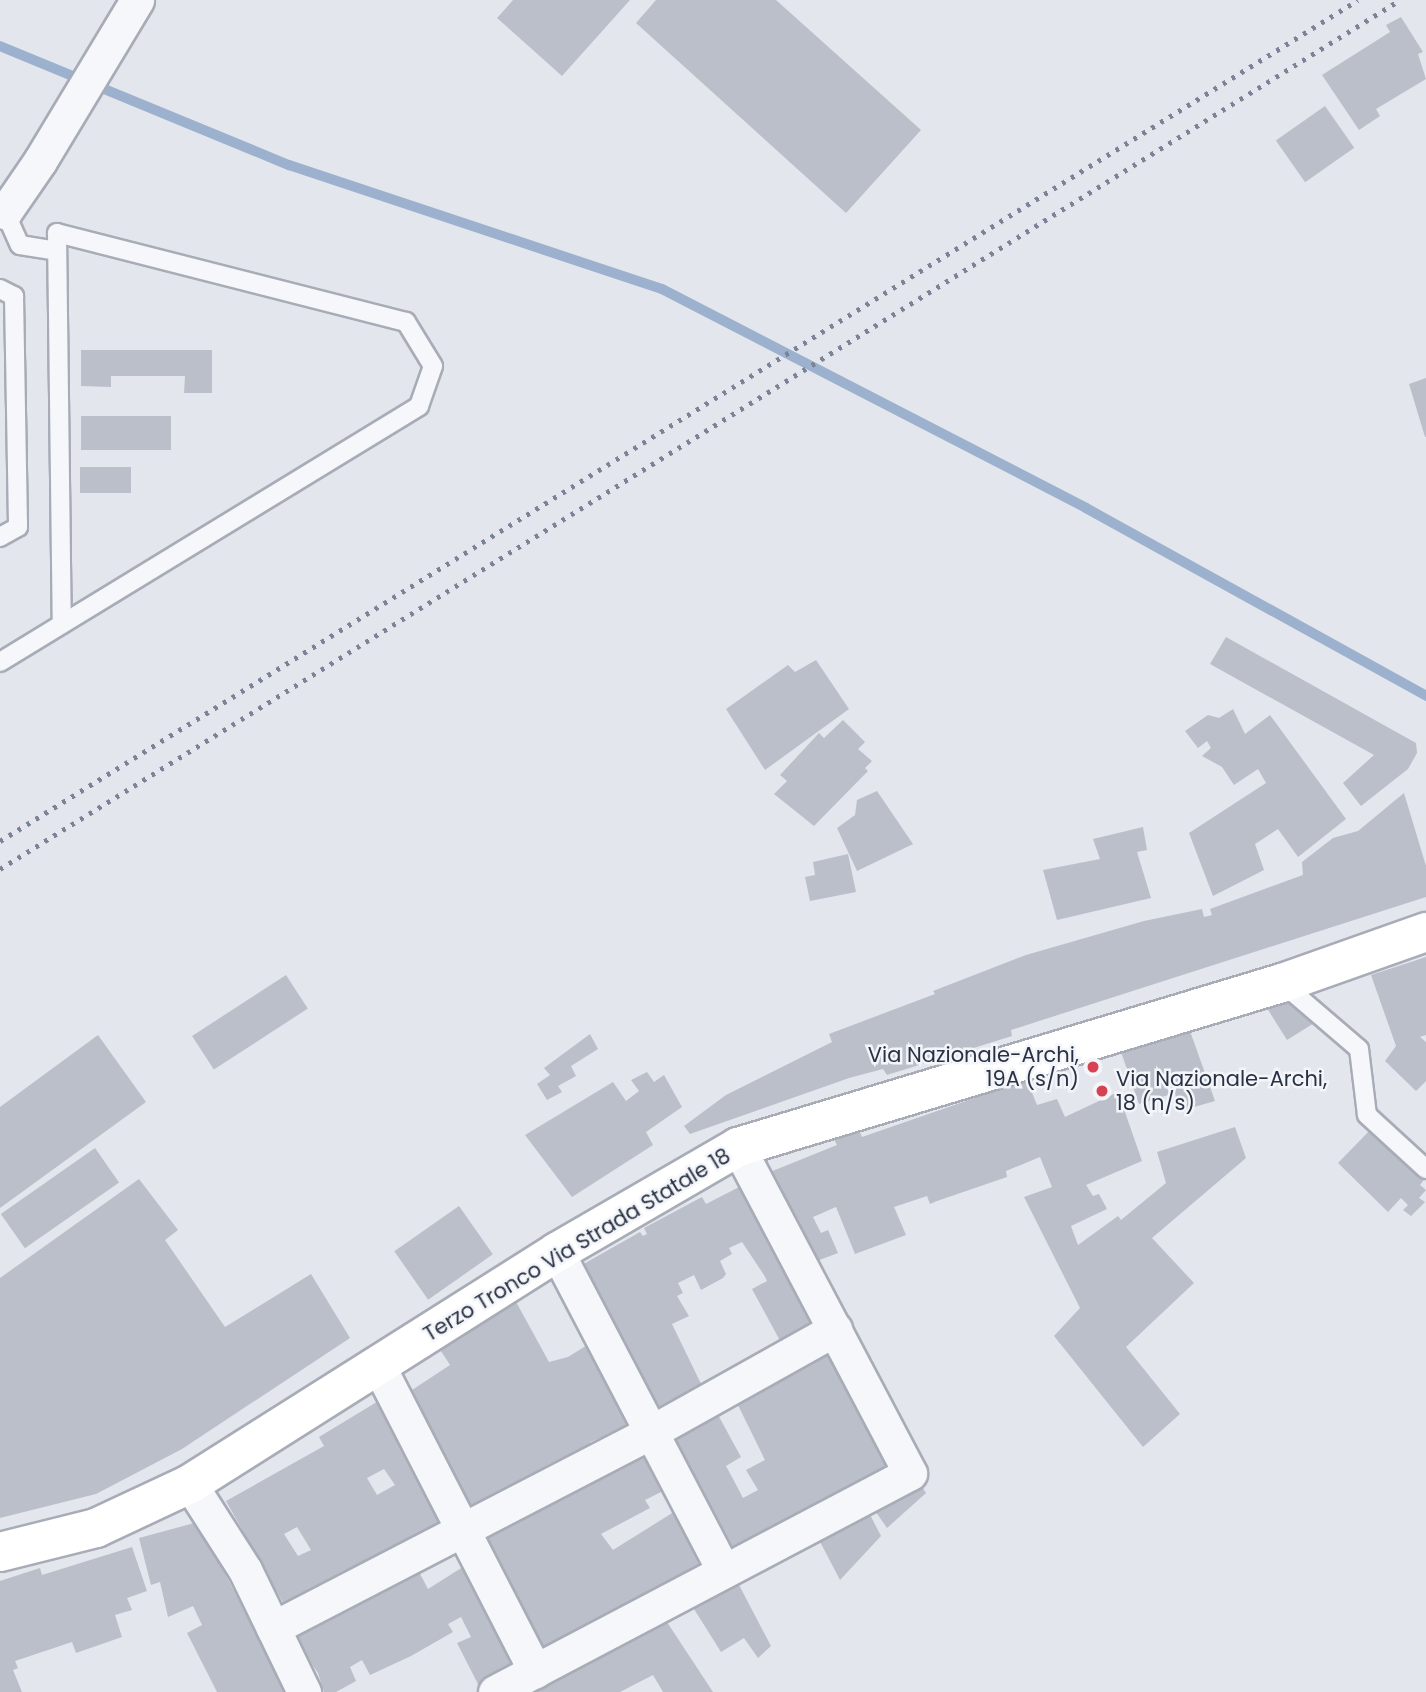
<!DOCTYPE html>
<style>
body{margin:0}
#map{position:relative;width:1426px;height:1692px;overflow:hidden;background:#e3e6ec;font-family:Poppins,sans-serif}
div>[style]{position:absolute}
.stream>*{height:10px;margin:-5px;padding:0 5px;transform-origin:5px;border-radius:5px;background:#9cb1cd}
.building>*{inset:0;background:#babfca;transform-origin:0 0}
.roads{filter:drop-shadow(2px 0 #a7acb7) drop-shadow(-2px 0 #a7acb7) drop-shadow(0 2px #a7acb7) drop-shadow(0 -2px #a7acb7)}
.service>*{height:18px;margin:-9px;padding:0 9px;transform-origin:9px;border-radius:9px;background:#f6f7fa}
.minor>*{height:33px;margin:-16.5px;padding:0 16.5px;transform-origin:16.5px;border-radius:16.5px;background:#f6f7fa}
.primary>*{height:38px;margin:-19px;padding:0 19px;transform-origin:19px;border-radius:19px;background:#fff}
.rail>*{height:5px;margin-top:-2.5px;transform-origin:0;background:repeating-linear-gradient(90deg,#7b8496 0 3.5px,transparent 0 10.5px)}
.dots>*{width:19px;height:19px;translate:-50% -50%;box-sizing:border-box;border:4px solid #f3f5f9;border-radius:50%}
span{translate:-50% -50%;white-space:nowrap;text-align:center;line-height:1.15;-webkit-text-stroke:5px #f3f5f9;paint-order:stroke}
.poi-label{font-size:21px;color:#293245}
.right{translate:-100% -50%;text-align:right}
.left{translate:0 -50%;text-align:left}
.street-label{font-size:21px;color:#293245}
</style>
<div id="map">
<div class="stream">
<div style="left:0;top:46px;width:313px;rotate:22.4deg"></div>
<div style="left:289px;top:165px;width:393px;rotate:18.4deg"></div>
<div style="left:662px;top:289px;width:477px;rotate:27.3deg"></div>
<div style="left:1086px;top:508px;width:389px;rotate:28.9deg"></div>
</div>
<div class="building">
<div style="clip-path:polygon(513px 0,630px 0,562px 76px,497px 18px)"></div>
<div style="clip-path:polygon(656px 0,776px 0,921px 130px,846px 213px,636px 23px)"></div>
<div style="clip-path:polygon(1401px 17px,1423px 52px,1418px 54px,1426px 79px,1376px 109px,1380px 116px,1359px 130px,1322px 75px,1390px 32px,1386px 25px)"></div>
<div style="left:1325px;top:106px;width:51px;height:60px;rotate:55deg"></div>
<div style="clip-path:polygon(81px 350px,212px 350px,212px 393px,184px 393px,185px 376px,111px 376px,111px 387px,81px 386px)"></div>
<div style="clip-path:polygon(1426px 378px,1426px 437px,1425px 437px,1409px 384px)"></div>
<div style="left:81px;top:416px;width:90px;height:34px"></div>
<div style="left:80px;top:467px;width:51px;height:26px"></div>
<div style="clip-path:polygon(1226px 637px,1416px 743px,1417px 753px,1408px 769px,1361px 806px,1343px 783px,1374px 755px,1210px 664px)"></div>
<div style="clip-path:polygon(816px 660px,849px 709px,765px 770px,726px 709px,788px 665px,795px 672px)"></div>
<div style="clip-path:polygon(1233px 709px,1245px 734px,1270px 715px,1346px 819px,1298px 857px,1278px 829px,1255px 844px,1264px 870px,1213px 896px,1189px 833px,1266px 783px,1258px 769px,1234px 785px,1222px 767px,1202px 756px,1211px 748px,1207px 741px,1198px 748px,1185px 731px,1208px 715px,1219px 718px)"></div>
<div style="clip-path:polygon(843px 720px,865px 742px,858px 749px,872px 761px,865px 768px,868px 771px,814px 826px,774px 794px,787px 781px,780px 775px,819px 733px,824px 738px)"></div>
<div style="clip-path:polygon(877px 791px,913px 844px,857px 871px,837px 828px,855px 815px,857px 800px)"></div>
<div style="clip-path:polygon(1404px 793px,1426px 866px,1426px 897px,1011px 1030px,1012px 1036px,887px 1075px,883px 1069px,849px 1078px,690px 1134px,684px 1126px,726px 1095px,832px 1042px,829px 1034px,935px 994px,933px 991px,1026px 955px,1144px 921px,1202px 909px,1204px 917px,1212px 915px,1210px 909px,1303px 875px,1302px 862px,1333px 838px,1358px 831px)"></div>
<div style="clip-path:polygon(1143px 827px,1147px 850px,1137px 852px,1151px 898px,1057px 920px,1043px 870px,1100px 859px,1093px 839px)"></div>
<div style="clip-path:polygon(848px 854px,856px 892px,810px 901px,805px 877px,815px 875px,813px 862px)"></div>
<div style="clip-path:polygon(1426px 957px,1426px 1035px,1420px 1037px,1426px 1042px,1426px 1081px,1416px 1091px,1385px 1061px,1396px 1046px,1371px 975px)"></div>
<div style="left:286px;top:975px;width:40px;height:112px;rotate:57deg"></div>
<div style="clip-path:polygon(1285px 989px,1319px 1020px,1287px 1040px,1260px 997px)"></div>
<div style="clip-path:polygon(1190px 1031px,1215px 1101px,1180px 1111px,1175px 1093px,1139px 1104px,1121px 1052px)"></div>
<div style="clip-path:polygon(590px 1034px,598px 1049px,571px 1066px,576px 1076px,558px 1086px,562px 1092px,547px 1100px,537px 1084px,550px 1075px,544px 1068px)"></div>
<div style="clip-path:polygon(98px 1035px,146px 1102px,0 1208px,0 1107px)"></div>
<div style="clip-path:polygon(647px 1072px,654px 1082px,664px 1075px,682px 1107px,646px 1132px,653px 1145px,572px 1197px,525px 1135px,613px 1082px,626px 1101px,639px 1091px,631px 1080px)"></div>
<div style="clip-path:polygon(1027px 1080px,1037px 1105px,1057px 1099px,1065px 1117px,1118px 1092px,1142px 1161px,1086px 1185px,1093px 1196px,1099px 1194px,1107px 1209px,1071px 1226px,1078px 1245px,1118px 1216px,1121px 1220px,1166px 1183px,1157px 1152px,1235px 1127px,1246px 1158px,1152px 1238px,1194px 1283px,1126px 1347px,1180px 1414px,1143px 1447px,1054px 1336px,1080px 1308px,1024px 1197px,1052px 1187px,1040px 1157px,1006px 1171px,1007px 1177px,937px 1201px,930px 1204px,927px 1196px,894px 1207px,906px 1235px,855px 1254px,836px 1207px,813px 1217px,821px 1233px,828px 1230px,838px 1253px,814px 1262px,770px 1172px,837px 1145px,834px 1139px,859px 1130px,862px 1137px)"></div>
<div style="clip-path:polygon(1374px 1126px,1426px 1177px,1420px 1185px,1426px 1190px,1419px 1198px,1425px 1202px,1411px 1216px,1403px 1210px,1408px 1205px,1401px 1198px,1388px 1212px,1338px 1163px)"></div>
<div style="left:95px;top:1148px;width:42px;height:115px;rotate:55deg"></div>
<div style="clip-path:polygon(139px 1179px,178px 1230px,165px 1240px,225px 1327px,311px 1274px,350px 1338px,182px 1449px,96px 1494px,0 1518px,0 1278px)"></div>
<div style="clip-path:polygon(749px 1182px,829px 1325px,784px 1348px,752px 1289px,767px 1281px,764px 1275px,742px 1242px,729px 1248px,732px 1254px,720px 1261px,726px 1274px,723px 1278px,701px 1290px,694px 1275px,678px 1283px,683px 1293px,677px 1296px,689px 1316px,672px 1324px,704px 1390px,659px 1413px,580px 1266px,640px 1232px,643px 1236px,647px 1234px,644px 1228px,702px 1197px,706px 1204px)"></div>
<div style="left:459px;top:1206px;width:59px;height:79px;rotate:55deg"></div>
<div style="clip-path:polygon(515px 1300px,549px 1362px,568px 1357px,592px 1342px,637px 1423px,590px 1442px,592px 1449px,554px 1469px,551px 1463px,472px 1511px,412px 1390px,450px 1365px,439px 1348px)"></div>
<div style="clip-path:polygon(835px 1350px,893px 1463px,735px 1551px,674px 1436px,717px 1413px,741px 1457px,726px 1466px,732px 1477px,743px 1498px,758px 1490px,746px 1470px,765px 1460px,734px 1397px,793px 1364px,797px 1373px)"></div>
<div style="clip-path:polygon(evenodd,385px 1397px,453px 1525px,285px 1606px,226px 1501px,324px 1446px,319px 1437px,385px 1397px,384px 1469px,395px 1485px,377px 1495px,367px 1478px,384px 1469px,385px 1397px,297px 1527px,311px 1550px,298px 1556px,284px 1534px,297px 1527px)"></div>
<div style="clip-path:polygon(646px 1449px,667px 1489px,645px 1500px,650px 1508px,601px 1534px,613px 1550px,677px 1510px,705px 1566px,544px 1654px,485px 1532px)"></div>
<div style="clip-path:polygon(916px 1478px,926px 1493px,887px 1528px,869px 1502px)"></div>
<div style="clip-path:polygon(866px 1507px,881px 1536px,840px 1580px,816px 1534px)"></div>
<div style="clip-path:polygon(198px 1522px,268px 1656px,287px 1692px,217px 1692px,187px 1633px,202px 1625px,193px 1606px,168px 1617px,160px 1582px,151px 1585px,139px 1538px)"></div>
<div style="clip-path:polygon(132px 1547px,147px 1591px,127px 1598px,132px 1610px,115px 1615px,122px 1637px,76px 1653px,72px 1642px,15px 1661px,18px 1668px,13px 1670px,22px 1692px,0 1692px,0 1581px,40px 1568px,42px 1575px)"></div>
<div style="clip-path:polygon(466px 1565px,517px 1666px,479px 1686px,457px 1643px,471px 1637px,461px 1617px,448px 1624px,453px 1632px,411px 1656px,370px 1675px,362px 1660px,350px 1667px,356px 1681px,336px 1692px,324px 1692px,318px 1673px,293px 1636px,410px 1569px,413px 1575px,419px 1572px,428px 1589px)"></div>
<div style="clip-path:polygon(738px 1583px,771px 1646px,758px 1658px,744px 1638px,721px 1652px,694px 1609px)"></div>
<div style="clip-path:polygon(663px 1616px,713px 1692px,663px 1692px,653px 1675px,620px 1692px,533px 1692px)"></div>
</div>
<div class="roads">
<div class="service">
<div style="left:5px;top:212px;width:36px;rotate:66deg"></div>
<div style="left:20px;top:245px;width:37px;rotate:9deg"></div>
<div style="left:0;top:289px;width:16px;rotate:27deg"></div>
<div style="left:14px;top:296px;width:231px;rotate:89deg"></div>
<div style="left:18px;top:527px;width:21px;rotate:151deg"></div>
<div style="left:0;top:662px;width:491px;rotate:-31.4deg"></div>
<div style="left:419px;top:406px;width:42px;rotate:-70.7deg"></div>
<div style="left:433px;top:366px;width:52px;rotate:-121.5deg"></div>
<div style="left:406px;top:322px;width:360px;rotate:-165.7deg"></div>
<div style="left:57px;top:233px;width:391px;rotate:89.3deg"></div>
<div style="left:1282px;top:983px;width:101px;rotate:40.6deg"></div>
<div style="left:1359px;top:1049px;width:66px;rotate:83.1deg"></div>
<div style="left:1367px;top:1115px;width:80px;rotate:42.5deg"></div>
</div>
<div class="minor">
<div style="left:0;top:209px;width:6px;rotate:31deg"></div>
<div style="left:5px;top:212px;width:62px;rotate:-55.5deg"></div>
<div style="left:40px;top:161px;width:188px;rotate:-58.9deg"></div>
<div style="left:557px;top:1252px;width:360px;rotate:62.4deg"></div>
<div style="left:379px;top:1367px;width:342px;rotate:62.8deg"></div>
<div style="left:190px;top:1484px;width:102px;rotate:57.4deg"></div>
<div style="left:245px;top:1570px;width:136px;rotate:64.2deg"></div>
<div style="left:273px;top:1628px;width:426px;rotate:-27.4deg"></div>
<div style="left:651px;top:1432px;width:211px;rotate:-29.2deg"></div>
<div style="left:495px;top:1692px;width:469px;rotate:-27.8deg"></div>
<div style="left:910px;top:1473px;width:369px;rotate:-117.8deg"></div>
</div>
<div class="primary">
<div style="left:0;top:1552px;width:99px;rotate:-14deg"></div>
<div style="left:96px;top:1528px;width:104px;rotate:-25.1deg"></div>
<div style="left:190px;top:1484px;width:434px;rotate:-32.3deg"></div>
<div style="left:557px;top:1252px;width:209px;rotate:-30.1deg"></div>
<div style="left:738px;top:1147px;width:568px;rotate:-16.78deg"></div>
<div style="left:1282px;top:983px;width:153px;rotate:-19.5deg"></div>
</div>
</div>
<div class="rail">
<div style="left:0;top:841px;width:1597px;rotate:-31.77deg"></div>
<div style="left:0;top:869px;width:1648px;rotate:-31.83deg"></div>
</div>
<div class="dots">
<div style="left:1093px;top:1067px;background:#d64251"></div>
<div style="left:1102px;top:1091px;background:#d64251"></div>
</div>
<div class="poi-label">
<span class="right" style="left:1079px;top:1067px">Via Nazionale-Archi,<br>19A (s/n)</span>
<span class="left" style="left:1116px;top:1091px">Via Nazionale-Archi,<br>18 (n/s)</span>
</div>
<div class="street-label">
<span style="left:577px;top:1245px;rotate:-31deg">Terzo Tronco Via Strada Statale 18</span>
</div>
</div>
